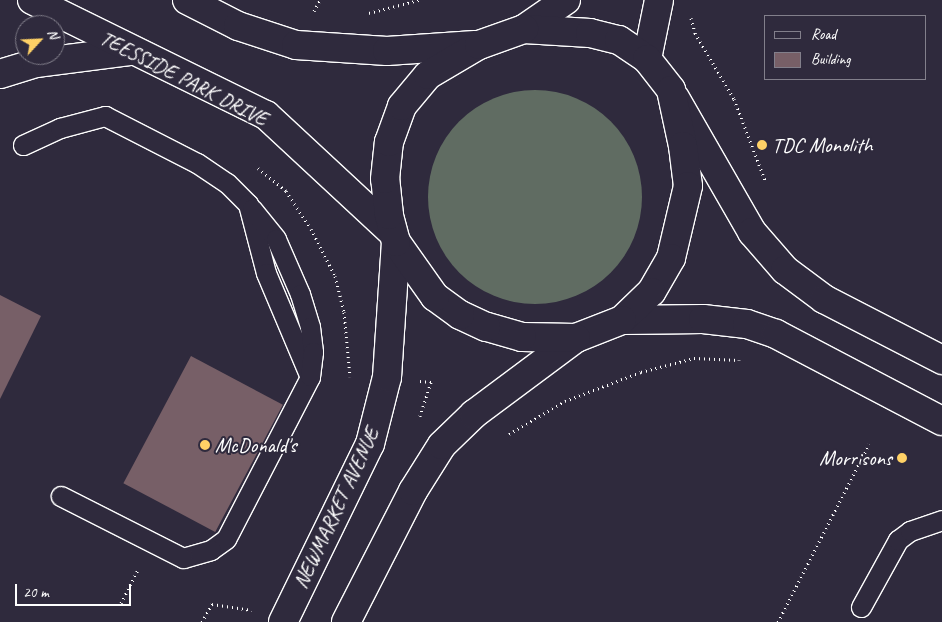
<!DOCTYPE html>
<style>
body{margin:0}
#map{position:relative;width:942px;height:622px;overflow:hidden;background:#2f2a3d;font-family:Caveat,sans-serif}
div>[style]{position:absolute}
.green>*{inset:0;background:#606c62}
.round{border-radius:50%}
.building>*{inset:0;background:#775f67;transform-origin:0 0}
.path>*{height:3px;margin-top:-1.5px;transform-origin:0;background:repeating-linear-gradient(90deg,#fff 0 1px,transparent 0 5px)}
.roads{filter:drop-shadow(1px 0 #fff) drop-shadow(-1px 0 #fff) drop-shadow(0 1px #fff) drop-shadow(0 -1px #fff)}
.lane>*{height:19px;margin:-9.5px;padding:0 9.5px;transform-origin:9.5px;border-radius:9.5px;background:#2f2a3d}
.street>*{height:28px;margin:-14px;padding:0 14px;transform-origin:14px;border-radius:14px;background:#2f2a3d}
.secondary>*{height:28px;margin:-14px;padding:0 14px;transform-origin:14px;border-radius:14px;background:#2f2a3d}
.dots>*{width:14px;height:14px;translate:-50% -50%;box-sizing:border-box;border:2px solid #2f2a3d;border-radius:50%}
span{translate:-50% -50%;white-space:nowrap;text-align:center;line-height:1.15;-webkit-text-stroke:4px #2f2a3d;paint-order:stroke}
.street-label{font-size:21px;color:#fff}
.poi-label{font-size:21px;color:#fff}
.left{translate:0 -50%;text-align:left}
.right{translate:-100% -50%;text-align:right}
.legend{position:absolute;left:764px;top:15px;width:162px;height:65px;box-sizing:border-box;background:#2f2a3d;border:1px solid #827f8b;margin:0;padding:6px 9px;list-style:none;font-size:15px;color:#fff}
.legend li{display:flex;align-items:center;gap:10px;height:25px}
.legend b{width:25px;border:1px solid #827f8b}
.north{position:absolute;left:15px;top:15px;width:50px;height:50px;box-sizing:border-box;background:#2f2a3d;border:1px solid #827f8b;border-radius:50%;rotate:65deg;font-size:14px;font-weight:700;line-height:20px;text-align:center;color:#fff}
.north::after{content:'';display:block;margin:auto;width:18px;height:22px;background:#ffd166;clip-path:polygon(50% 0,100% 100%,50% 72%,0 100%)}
.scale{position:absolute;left:15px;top:584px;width:116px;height:22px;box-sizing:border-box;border:2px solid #fff;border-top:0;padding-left:6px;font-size:15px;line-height:18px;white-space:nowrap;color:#fff;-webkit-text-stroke:4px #2f2a3d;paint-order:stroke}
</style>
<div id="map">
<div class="green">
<div class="round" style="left:428px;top:90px;width:214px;height:214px"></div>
</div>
<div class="building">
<div style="clip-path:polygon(0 295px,41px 316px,0 399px)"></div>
<div style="left:191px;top:356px;width:104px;height:144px;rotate:28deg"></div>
</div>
<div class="path">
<div style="left:314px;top:11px;width:13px;rotate:-61deg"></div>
<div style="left:369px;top:13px;width:52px;rotate:-14.6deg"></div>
<div style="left:691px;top:18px;width:16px;rotate:75deg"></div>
<div style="left:695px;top:33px;width:77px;rotate:59.4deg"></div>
<div style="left:734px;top:99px;width:87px;rotate:69.1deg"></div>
<div style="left:258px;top:168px;width:36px;rotate:39deg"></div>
<div style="left:286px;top:191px;width:45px;rotate:56.7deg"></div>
<div style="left:311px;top:229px;width:53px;rotate:62.9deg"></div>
<div style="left:335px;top:276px;width:37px;rotate:76deg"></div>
<div style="left:344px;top:312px;width:65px;rotate:84.7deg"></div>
<div style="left:420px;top:381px;width:11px;rotate:5deg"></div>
<div style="left:431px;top:382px;width:36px;rotate:108deg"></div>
<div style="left:509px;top:434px;width:65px;rotate:-30.5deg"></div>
<div style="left:565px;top:401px;width:81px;rotate:-20.9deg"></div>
<div style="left:641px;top:372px;width:55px;rotate:-14.8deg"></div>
<div style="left:694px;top:358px;width:45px;rotate:2.5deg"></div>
<div style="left:739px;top:360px;width:3px;rotate:-90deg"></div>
<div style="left:121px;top:603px;width:39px;rotate:-63deg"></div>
<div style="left:202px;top:622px;width:21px;rotate:-61deg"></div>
<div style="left:212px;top:604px;width:40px;rotate:8.5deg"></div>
<div style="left:778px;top:622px;width:200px;rotate:-62.9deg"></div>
</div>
<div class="roads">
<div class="lane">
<div style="left:23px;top:145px;width:41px;rotate:-24.7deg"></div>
<div style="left:60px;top:128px;width:47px;rotate:-14.9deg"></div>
<div style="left:105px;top:116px;width:103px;rotate:27.1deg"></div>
<div style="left:197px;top:163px;width:36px;rotate:34deg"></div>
<div style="left:227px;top:183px;width:30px;rotate:45deg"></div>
<div style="left:248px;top:204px;width:71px;rotate:75.4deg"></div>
<div style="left:266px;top:273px;width:113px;rotate:67.1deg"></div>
<div style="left:310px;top:377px;width:182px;rotate:117.4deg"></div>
<div style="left:226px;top:539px;width:19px;rotate:144deg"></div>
<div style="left:211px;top:550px;width:29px;rotate:164deg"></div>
<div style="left:183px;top:558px;width:137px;rotate:-153.1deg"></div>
<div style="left:252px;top:209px;width:38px;rotate:51deg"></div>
<div style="left:276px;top:239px;width:60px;rotate:66.4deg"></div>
<div style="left:300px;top:294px;width:34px;rotate:73deg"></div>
<div style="left:310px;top:327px;width:25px;rotate:83deg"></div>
<div style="left:313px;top:352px;width:24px;rotate:97deg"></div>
<div style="left:861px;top:607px;width:77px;rotate:-61.1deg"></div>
<div style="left:898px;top:540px;width:15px;rotate:-37deg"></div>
<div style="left:910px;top:531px;width:34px;rotate:-19deg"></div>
</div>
<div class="street">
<div style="left:524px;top:29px;width:51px;rotate:-34.6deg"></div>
<div style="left:647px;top:59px;width:60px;rotate:-78.5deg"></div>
<div style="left:0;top:74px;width:38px;rotate:-17deg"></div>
<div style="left:36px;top:63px;width:96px;rotate:-7.2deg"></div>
<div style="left:675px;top:98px;width:155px;rotate:60.1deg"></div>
<div style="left:752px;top:232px;width:50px;rotate:49deg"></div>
<div style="left:785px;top:270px;width:49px;rotate:36.6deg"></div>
<div style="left:824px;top:299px;width:133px;rotate:27.3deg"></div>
<div style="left:622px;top:320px;width:81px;rotate:-0.7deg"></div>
<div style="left:703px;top:319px;width:44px;rotate:6.5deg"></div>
<div style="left:747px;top:324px;width:31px;rotate:19deg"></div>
<div style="left:776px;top:334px;width:187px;rotate:27.7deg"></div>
<div style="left:283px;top:622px;width:198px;rotate:-64deg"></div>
<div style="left:370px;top:444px;width:69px;rotate:-75.8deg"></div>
<div style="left:387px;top:377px;width:135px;rotate:-86.2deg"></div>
<div style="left:346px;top:622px;width:147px;rotate:-62.9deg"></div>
<div style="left:413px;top:491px;width:54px;rotate:-57.8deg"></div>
<div style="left:442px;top:445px;width:45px;rotate:-44.1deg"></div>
<div style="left:474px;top:414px;width:127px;rotate:-36.7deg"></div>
</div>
<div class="secondary">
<div style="left:32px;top:0;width:261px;rotate:26.2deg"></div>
<div style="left:266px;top:115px;width:172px;rotate:42.9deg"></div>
<div style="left:187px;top:0;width:57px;rotate:27deg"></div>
<div style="left:238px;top:26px;width:61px;rotate:18.1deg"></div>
<div style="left:296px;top:45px;width:91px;rotate:3.8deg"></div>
<div style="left:387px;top:51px;width:88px;rotate:-3.9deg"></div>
<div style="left:524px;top:29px;width:66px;rotate:3.5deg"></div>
<div style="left:590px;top:33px;width:30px;rotate:14deg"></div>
<div style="left:619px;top:40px;width:34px;rotate:34deg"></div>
<div style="left:647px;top:59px;width:39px;rotate:52deg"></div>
<div style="left:671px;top:90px;width:57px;rotate:77.9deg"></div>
<div style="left:683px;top:146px;width:40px;rotate:82.9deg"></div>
<div style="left:688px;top:186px;width:74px;rotate:103.3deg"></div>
<div style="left:671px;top:258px;width:39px;rotate:120deg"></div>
<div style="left:651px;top:292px;width:40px;rotate:136deg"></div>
<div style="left:622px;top:320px;width:49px;rotate:158.6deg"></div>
<div style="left:576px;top:338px;width:54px;rotate:-178.9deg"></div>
<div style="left:522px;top:337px;width:37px;rotate:-164deg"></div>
<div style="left:486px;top:327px;width:29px;rotate:-155deg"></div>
<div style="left:460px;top:315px;width:31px;rotate:-144deg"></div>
<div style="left:435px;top:297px;width:67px;rotate:-125.3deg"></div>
<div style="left:396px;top:242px;width:28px;rotate:-105deg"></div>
<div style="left:389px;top:215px;width:36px;rotate:-96deg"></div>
<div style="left:385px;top:179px;width:37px;rotate:-84deg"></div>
<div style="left:389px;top:142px;width:38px;rotate:-70deg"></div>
<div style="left:402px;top:106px;width:40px;rotate:-50deg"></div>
<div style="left:428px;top:75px;width:59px;rotate:-30.5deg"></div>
<div style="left:479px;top:45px;width:48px;rotate:-19.6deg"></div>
</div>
</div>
<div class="dots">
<div style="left:762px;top:145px;background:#ffd166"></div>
<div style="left:205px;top:445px;background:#ffd166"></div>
<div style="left:902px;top:458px;background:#ffd166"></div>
</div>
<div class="street-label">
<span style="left:184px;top:78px;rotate:27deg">TEESSIDE PARK DRIVE</span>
<span style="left:336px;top:508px;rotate:-65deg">NEWMARKET AVENUE</span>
</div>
<div class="poi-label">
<span class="left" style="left:772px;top:145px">TDC Monolith</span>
<span class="left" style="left:215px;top:445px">McDonald's</span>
<span class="right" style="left:892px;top:458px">Morrisons</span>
</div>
<ul class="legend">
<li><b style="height:6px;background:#2f2a3d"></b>Road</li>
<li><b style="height:14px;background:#775f67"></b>Building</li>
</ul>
<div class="north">N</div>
<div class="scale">20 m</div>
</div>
